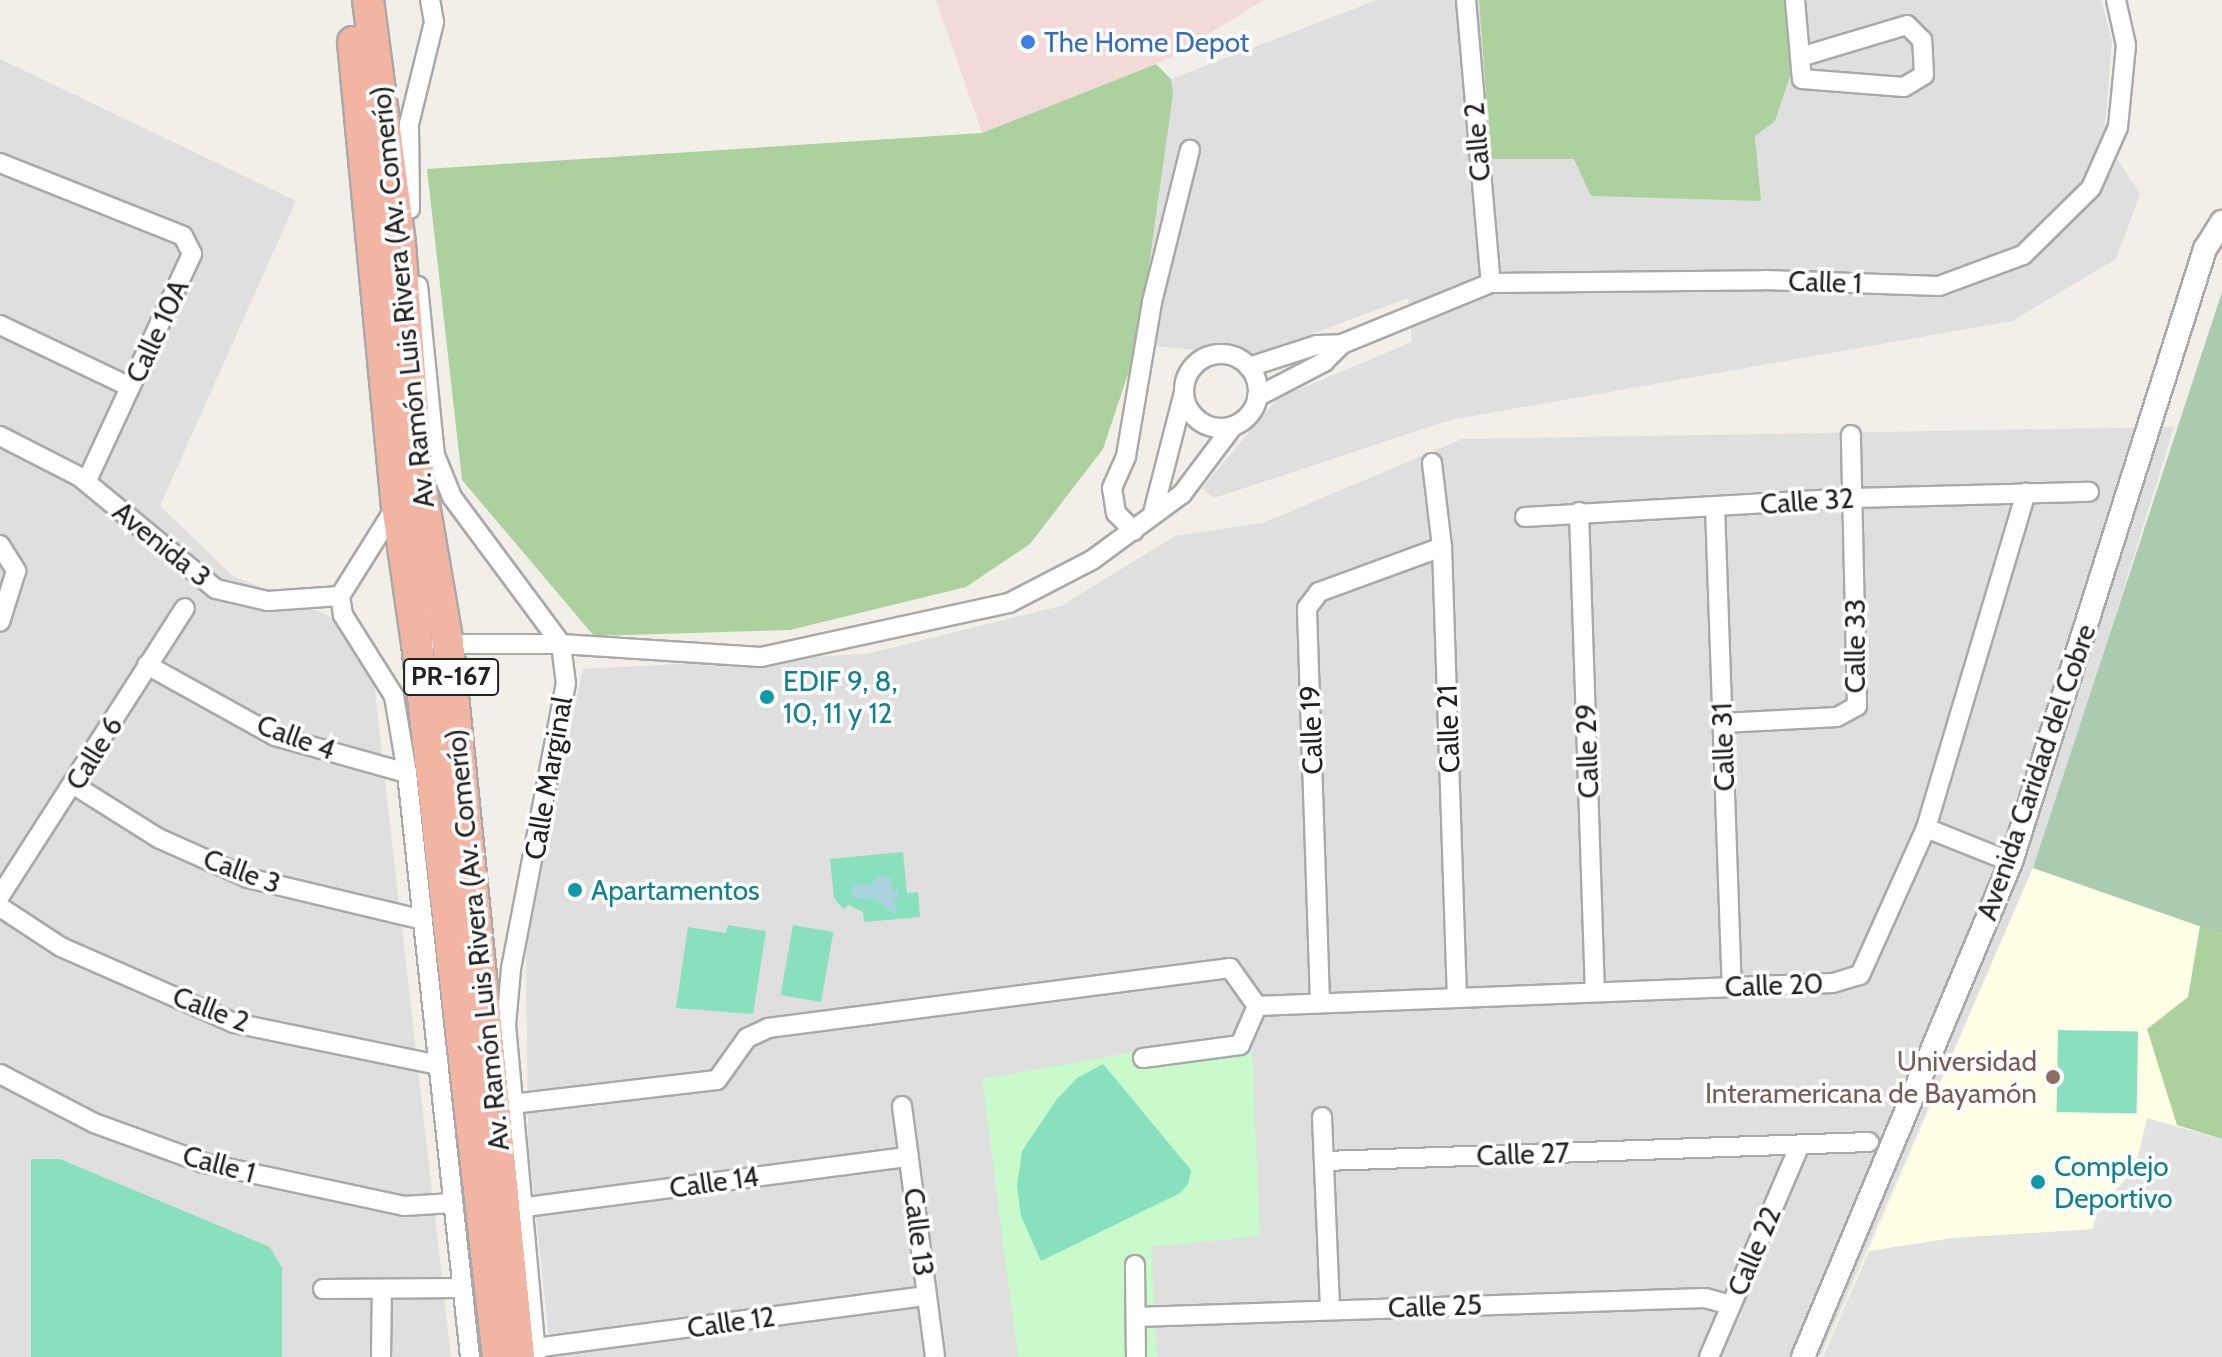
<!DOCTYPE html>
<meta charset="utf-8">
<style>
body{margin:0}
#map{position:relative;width:2222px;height:1357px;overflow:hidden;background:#f2efe9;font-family:Cabin,sans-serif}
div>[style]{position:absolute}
.residential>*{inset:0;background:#e0dfdf}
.commercial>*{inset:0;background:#f2dad9}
.education>*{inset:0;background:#ffffe5}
.forest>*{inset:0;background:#add19e}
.cemetery>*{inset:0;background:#aacbaf}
.park>*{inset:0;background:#c8facc}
.pitch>*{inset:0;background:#88e0be;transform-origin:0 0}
.parking>*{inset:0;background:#e2e2e2}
.water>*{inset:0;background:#aad3df}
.roads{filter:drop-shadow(2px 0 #a9a9a9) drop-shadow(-2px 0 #a9a9a9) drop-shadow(0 2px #a9a9a9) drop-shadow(0 -2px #a9a9a9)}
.minor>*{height:18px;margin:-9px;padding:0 9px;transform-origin:9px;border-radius:9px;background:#fff}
.minor>.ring{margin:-9px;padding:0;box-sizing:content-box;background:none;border:18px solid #fff;border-radius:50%}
.tertiary>*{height:22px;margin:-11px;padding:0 11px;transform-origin:11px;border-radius:11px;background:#fff}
.trunk>*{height:30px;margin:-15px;padding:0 15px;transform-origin:15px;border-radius:15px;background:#f2b4a3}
.dots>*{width:22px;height:22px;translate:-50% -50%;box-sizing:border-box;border:4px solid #fff;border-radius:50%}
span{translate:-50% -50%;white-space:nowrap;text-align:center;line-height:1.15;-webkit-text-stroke:7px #fff;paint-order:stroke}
.shield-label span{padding:2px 6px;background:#fff;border:2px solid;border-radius:6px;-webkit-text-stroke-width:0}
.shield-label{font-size:26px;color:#222;font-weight:700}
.shop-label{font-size:28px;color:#366cbe}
.left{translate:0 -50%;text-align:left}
.street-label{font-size:28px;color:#222}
.culture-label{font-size:28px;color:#0d838f}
.education-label{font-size:28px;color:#785e54}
.right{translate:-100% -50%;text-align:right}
</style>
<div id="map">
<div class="residential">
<div style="clip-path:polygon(1377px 0,2101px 0,2112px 41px,2104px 139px,2140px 194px,2116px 259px,2012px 321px,1450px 420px,1214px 498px,1202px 488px,1278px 398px,1412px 342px,1408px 298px,1253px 356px,1138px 344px,1171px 79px)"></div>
<div style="clip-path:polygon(0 59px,296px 201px,160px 506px,233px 576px,368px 632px,451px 1357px,0 1357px)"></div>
<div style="clip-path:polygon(2174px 427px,2047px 835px,1820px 1357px,551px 1357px,528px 1141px,526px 935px,583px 669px,866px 654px,1061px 606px,1175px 536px,1263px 523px,1462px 439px)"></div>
</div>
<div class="commercial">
<div style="clip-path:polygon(936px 0,1264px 0,1170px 58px,982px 133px)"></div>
</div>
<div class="education">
<div style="clip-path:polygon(2033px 868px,2200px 926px,2177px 1125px,2222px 1139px,2222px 1357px,1823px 1357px)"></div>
</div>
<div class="forest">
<div style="clip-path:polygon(1479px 0,1785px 0,1791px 73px,1775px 121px,1755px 136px,1761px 201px,1591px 196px,1574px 159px,1491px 159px)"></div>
<div style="clip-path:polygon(1156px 64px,1171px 79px,1173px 94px,1138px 344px,1103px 449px,1030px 544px,966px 587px,790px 630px,594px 636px,462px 480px,427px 169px,982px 133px)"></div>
<div style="clip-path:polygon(2200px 926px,2222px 934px,2222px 1139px,2177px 1125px,2147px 1029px,2188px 997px)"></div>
</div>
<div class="cemetery">
<div style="clip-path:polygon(2222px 292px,2222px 934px,2033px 868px)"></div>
</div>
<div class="park">
<div style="clip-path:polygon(1251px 1031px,1260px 1236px,1151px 1247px,1157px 1357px,1018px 1357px,982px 1079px)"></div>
</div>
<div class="pitch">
<div style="clip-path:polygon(903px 852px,907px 893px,918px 892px,920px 917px,864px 922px,863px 912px,849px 905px,843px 909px,834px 898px,830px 859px)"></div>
<div style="clip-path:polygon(728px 925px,766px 931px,753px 1014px,676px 1008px,688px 927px,726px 933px)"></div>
<div style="left:793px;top:925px;width:41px;height:71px;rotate:10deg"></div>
<div style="left:2058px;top:1030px;width:80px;height:82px;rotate:1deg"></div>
<div style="clip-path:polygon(1103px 1064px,1191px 1170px,1188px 1184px,1180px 1193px,1041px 1261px,1021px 1216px,1017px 1186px,1022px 1151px,1057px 1099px,1077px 1078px)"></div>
<div style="clip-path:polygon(31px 1159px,60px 1159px,270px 1247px,282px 1268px,282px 1357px,31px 1357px)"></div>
</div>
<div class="parking">
<div style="clip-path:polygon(2147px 1118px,2222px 1139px,2222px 1357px,1823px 1357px,1869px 1251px,1952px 1238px,2093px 1229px,2096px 1213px,2135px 1168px)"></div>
</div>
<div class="water">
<div style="clip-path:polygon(879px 876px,892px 878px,893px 891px,898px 891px,898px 899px,892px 899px,897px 908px,894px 914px,874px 899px,851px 897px,854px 884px,870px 885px)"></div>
</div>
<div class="roads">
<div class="minor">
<div style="left:1466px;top:0;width:284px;rotate:85deg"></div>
<div style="left:1795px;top:0;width:57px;rotate:85deg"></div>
<div style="left:1800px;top:57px;width:22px;rotate:85deg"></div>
<div style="left:1802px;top:79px;width:102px;rotate:4.5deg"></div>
<div style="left:1904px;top:87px;width:23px;rotate:-31deg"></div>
<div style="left:1924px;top:75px;width:35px;rotate:-93deg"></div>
<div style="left:1922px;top:40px;width:21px;rotate:-135deg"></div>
<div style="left:1907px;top:25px;width:112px;rotate:163.3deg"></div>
<div style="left:0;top:163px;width:197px;rotate:21.7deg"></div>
<div style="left:183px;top:236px;width:20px;rotate:63deg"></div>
<div style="left:192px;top:254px;width:251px;rotate:114.9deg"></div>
<div style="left:410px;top:209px;width:85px;rotate:-90.7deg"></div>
<div style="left:409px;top:124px;width:105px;rotate:-76.2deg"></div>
<div style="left:434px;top:22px;width:22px;rotate:-100deg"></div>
<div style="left:418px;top:286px;width:170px;rotate:84.3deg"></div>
<div style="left:435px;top:455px;width:45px;rotate:68deg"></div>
<div style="left:452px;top:497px;width:183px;rotate:53.4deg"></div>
<div style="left:561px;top:644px;width:39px;rotate:83deg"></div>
<div style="left:566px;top:683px;width:291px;rotate:100.9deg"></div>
<div style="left:511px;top:969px;width:56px;rotate:95.1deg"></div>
<div style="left:506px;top:1025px;width:333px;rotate:84.8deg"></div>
<div style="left:0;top:325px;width:144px;rotate:25.5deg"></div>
<div class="ring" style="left:1184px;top:354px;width:56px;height:56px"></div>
<div style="left:1249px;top:367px;width:71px;rotate:-17.9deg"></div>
<div style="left:1317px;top:345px;width:25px;rotate:-2deg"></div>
<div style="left:1342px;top:344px;width:161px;rotate:-22.3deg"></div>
<div style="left:1491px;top:283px;width:274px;rotate:-0.6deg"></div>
<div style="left:1765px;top:280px;width:174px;rotate:2deg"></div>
<div style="left:1939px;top:286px;width:90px;rotate:-20.3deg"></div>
<div style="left:2023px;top:255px;width:95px;rotate:-44.6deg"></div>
<div style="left:2091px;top:188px;width:67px;rotate:-66.1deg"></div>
<div style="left:2118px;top:127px;width:82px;rotate:-84.4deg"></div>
<div style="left:2126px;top:45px;width:46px;rotate:-102.5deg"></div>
<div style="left:1257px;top:397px;width:76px;rotate:-27.6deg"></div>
<div style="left:1324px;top:362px;width:25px;rotate:-45deg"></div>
<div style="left:0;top:436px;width:90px;rotate:27.1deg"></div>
<div style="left:80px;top:477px;width:176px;rotate:39.5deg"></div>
<div style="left:216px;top:589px;width:53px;rotate:13deg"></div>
<div style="left:268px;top:601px;width:72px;rotate:-4deg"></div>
<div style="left:1432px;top:463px;width:85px;rotate:83.2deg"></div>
<div style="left:1442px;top:547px;width:449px;rotate:88.1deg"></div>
<div style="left:1715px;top:507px;width:480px;rotate:88deg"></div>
<div style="left:1579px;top:512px;width:479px;rotate:88.1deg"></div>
<div style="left:1153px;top:513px;width:125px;rotate:-75.6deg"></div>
<div style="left:1525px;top:517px;width:329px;rotate:-3.3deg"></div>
<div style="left:1853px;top:498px;width:236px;rotate:-1.5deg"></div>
<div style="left:1134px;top:531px;width:25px;rotate:-135deg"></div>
<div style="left:1116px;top:513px;width:25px;rotate:-99deg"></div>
<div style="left:1112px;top:488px;width:35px;rotate:-66deg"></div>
<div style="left:1126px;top:456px;width:156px;rotate:-80.4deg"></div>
<div style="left:1152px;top:302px;width:157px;rotate:-76deg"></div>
<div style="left:0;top:545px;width:31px;rotate:58deg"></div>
<div style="left:16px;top:571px;width:53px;rotate:107.4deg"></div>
<div style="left:340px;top:596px;width:19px;rotate:81deg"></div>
<div style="left:343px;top:615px;width:96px;rotate:57.8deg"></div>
<div style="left:394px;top:696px;width:78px;rotate:80.4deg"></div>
<div style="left:407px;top:773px;width:587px;rotate:83.84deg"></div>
<div style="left:340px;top:596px;width:107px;rotate:-57.9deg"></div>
<div style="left:440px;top:644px;width:121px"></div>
<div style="left:561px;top:644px;width:200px;rotate:3.7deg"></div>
<div style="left:761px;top:657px;width:254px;rotate:-12.3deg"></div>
<div style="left:1009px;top:603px;width:93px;rotate:-27.4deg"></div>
<div style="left:1092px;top:560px;width:112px;rotate:-36.3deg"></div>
<div style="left:1182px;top:494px;width:85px;rotate:-53.1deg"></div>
<div style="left:147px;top:665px;width:146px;rotate:29deg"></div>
<div style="left:275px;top:736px;width:137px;rotate:15.7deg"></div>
<div style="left:1723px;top:723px;width:114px;rotate:-3deg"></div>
<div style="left:1837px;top:717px;width:23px;rotate:-29deg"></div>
<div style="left:1857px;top:706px;width:271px;rotate:-91.3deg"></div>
<div style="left:74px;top:785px;width:99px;rotate:32.2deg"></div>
<div style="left:158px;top:838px;width:98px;rotate:24deg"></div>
<div style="left:248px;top:878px;width:180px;rotate:13.5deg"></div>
<div style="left:1926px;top:828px;width:92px;rotate:21.8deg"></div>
<div style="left:0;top:896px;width:342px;rotate:-57.3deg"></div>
<div style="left:0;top:907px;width:73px;rotate:33.3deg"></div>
<div style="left:61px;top:947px;width:189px;rotate:23.7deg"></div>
<div style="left:234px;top:1023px;width:209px;rotate:11.6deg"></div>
<div style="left:1320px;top:1002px;width:394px;rotate:-91.9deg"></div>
<div style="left:1307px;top:608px;width:20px;rotate:-53deg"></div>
<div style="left:1319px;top:592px;width:131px;rotate:-20.1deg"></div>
<div style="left:1143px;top:1058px;width:98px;rotate:-7.6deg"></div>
<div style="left:1240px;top:1045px;width:43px;rotate:-66.4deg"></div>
<div style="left:0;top:1074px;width:106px;rotate:27.5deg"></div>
<div style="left:94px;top:1123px;width:117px;rotate:20deg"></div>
<div style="left:204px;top:1163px;width:205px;rotate:12.1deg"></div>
<div style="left:404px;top:1206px;width:49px;rotate:-3.5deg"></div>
<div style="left:512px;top:1104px;width:206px;rotate:-6.7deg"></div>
<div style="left:717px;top:1080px;width:52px;rotate:-54.5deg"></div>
<div style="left:747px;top:1038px;width:23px;rotate:-25deg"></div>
<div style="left:768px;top:1028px;width:466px;rotate:-7.4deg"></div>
<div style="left:1230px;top:968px;width:47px;rotate:54.6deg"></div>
<div style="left:1257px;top:1006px;width:576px;rotate:-2.29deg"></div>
<div style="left:1833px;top:983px;width:28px;rotate:-17deg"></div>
<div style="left:1860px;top:975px;width:161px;rotate:-65.8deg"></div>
<div style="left:1926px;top:828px;width:350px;rotate:-73.4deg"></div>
<div style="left:902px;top:1106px;width:253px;rotate:82.5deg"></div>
<div style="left:1322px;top:1117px;width:193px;rotate:87.6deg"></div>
<div style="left:1325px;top:1161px;width:544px;rotate:-2deg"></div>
<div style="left:519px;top:1208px;width:393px;rotate:-7.5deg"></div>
<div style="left:1135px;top:1265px;width:92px;rotate:89.4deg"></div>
<div style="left:323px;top:1289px;width:139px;rotate:-0.4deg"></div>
<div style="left:1137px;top:1317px;width:568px;rotate:-1.92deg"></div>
<div style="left:1705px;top:1298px;width:27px;rotate:15deg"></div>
<div style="left:535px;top:1348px;width:395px;rotate:-7.6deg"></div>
<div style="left:381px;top:1357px;width:68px;rotate:-89.2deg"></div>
<div style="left:1709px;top:1357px;width:231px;rotate:-66.8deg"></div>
</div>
<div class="tertiary">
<div style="left:1803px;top:1357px;width:537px;rotate:-67.21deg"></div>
<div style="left:2011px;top:862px;width:643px;rotate:-72.44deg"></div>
<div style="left:2205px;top:249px;width:32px;rotate:-58deg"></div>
</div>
<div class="trunk">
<div style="left:368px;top:0;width:245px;rotate:82.5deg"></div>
<div style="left:400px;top:243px;width:221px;rotate:85.6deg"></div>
<div style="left:417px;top:463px;width:184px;rotate:80.3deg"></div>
<div style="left:448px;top:644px;width:717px;rotate:84.31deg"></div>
<div style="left:353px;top:42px;width:465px;rotate:84.6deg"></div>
<div style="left:397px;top:505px;width:140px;rotate:81.8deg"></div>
<div style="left:417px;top:644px;width:718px;rotate:83.52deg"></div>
</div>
</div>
<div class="dots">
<div style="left:1028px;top:42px;background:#3f7fe0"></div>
<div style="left:767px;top:697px;background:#0f9aa8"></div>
<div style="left:575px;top:890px;background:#0f9aa8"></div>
<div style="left:2053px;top:1077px;background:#8d6e63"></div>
<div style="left:2038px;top:1182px;background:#0f9aa8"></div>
</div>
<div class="shield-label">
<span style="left:451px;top:677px">PR-167</span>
</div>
<div class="shop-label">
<span class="left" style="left:1044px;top:42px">The Home Depot</span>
</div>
<div class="street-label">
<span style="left:1477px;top:142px;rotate:-95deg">Calle 2</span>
<span style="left:1825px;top:282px;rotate:2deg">Calle 1</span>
<span style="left:402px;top:297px;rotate:-96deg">Av. Ramón Luis Rivera (Av. Comerío)</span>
<span style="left:157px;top:331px;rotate:-65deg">Calle 10A</span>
<span style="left:1807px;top:501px;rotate:-4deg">Calle 32</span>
<span style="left:162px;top:544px;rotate:39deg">Avenida 3</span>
<span style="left:1855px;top:646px;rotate:-90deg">Calle 33</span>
<span style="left:1448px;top:729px;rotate:-92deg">Calle 21</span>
<span style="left:1311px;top:730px;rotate:-92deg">Calle 19</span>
<span style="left:296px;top:737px;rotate:20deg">Calle 4</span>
<span style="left:1723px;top:747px;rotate:-92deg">Calle 31</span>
<span style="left:1587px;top:751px;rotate:-92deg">Calle 29</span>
<span style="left:94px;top:753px;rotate:-58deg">Calle 6</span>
<span style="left:2036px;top:772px;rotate:-71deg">Avenida Caridad del Cobre</span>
<span style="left:548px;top:778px;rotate:-80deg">Calle Marginal</span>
<span style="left:242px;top:871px;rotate:20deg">Calle 3</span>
<span style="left:477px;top:940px;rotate:-96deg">Av. Ramón Luis Rivera (Av. Comerío)</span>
<span style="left:1774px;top:985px;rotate:-2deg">Calle 20</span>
<span style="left:211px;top:1009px;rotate:21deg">Calle 2</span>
<span style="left:1523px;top:1154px;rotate:-2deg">Calle 27</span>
<span style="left:219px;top:1164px;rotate:15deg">Calle 1</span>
<span style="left:714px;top:1182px;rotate:-8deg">Calle 14</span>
<span style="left:919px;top:1232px;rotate:83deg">Calle 13</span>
<span style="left:1754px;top:1251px;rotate:-67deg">Calle 22</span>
<span style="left:1435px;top:1306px;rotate:-2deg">Calle 25</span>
<span style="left:731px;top:1322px;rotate:-8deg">Calle 12</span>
</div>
<div class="culture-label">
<span class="left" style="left:783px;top:697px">EDIF 9, 8,<br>10, 11 y 12</span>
<span class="left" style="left:591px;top:890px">Apartamentos</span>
<span class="left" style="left:2054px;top:1182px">Complejo<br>Deportivo</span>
</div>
<div class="education-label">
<span class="right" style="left:2037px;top:1077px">Universidad<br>Interamericana de Bayamón</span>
</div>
</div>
